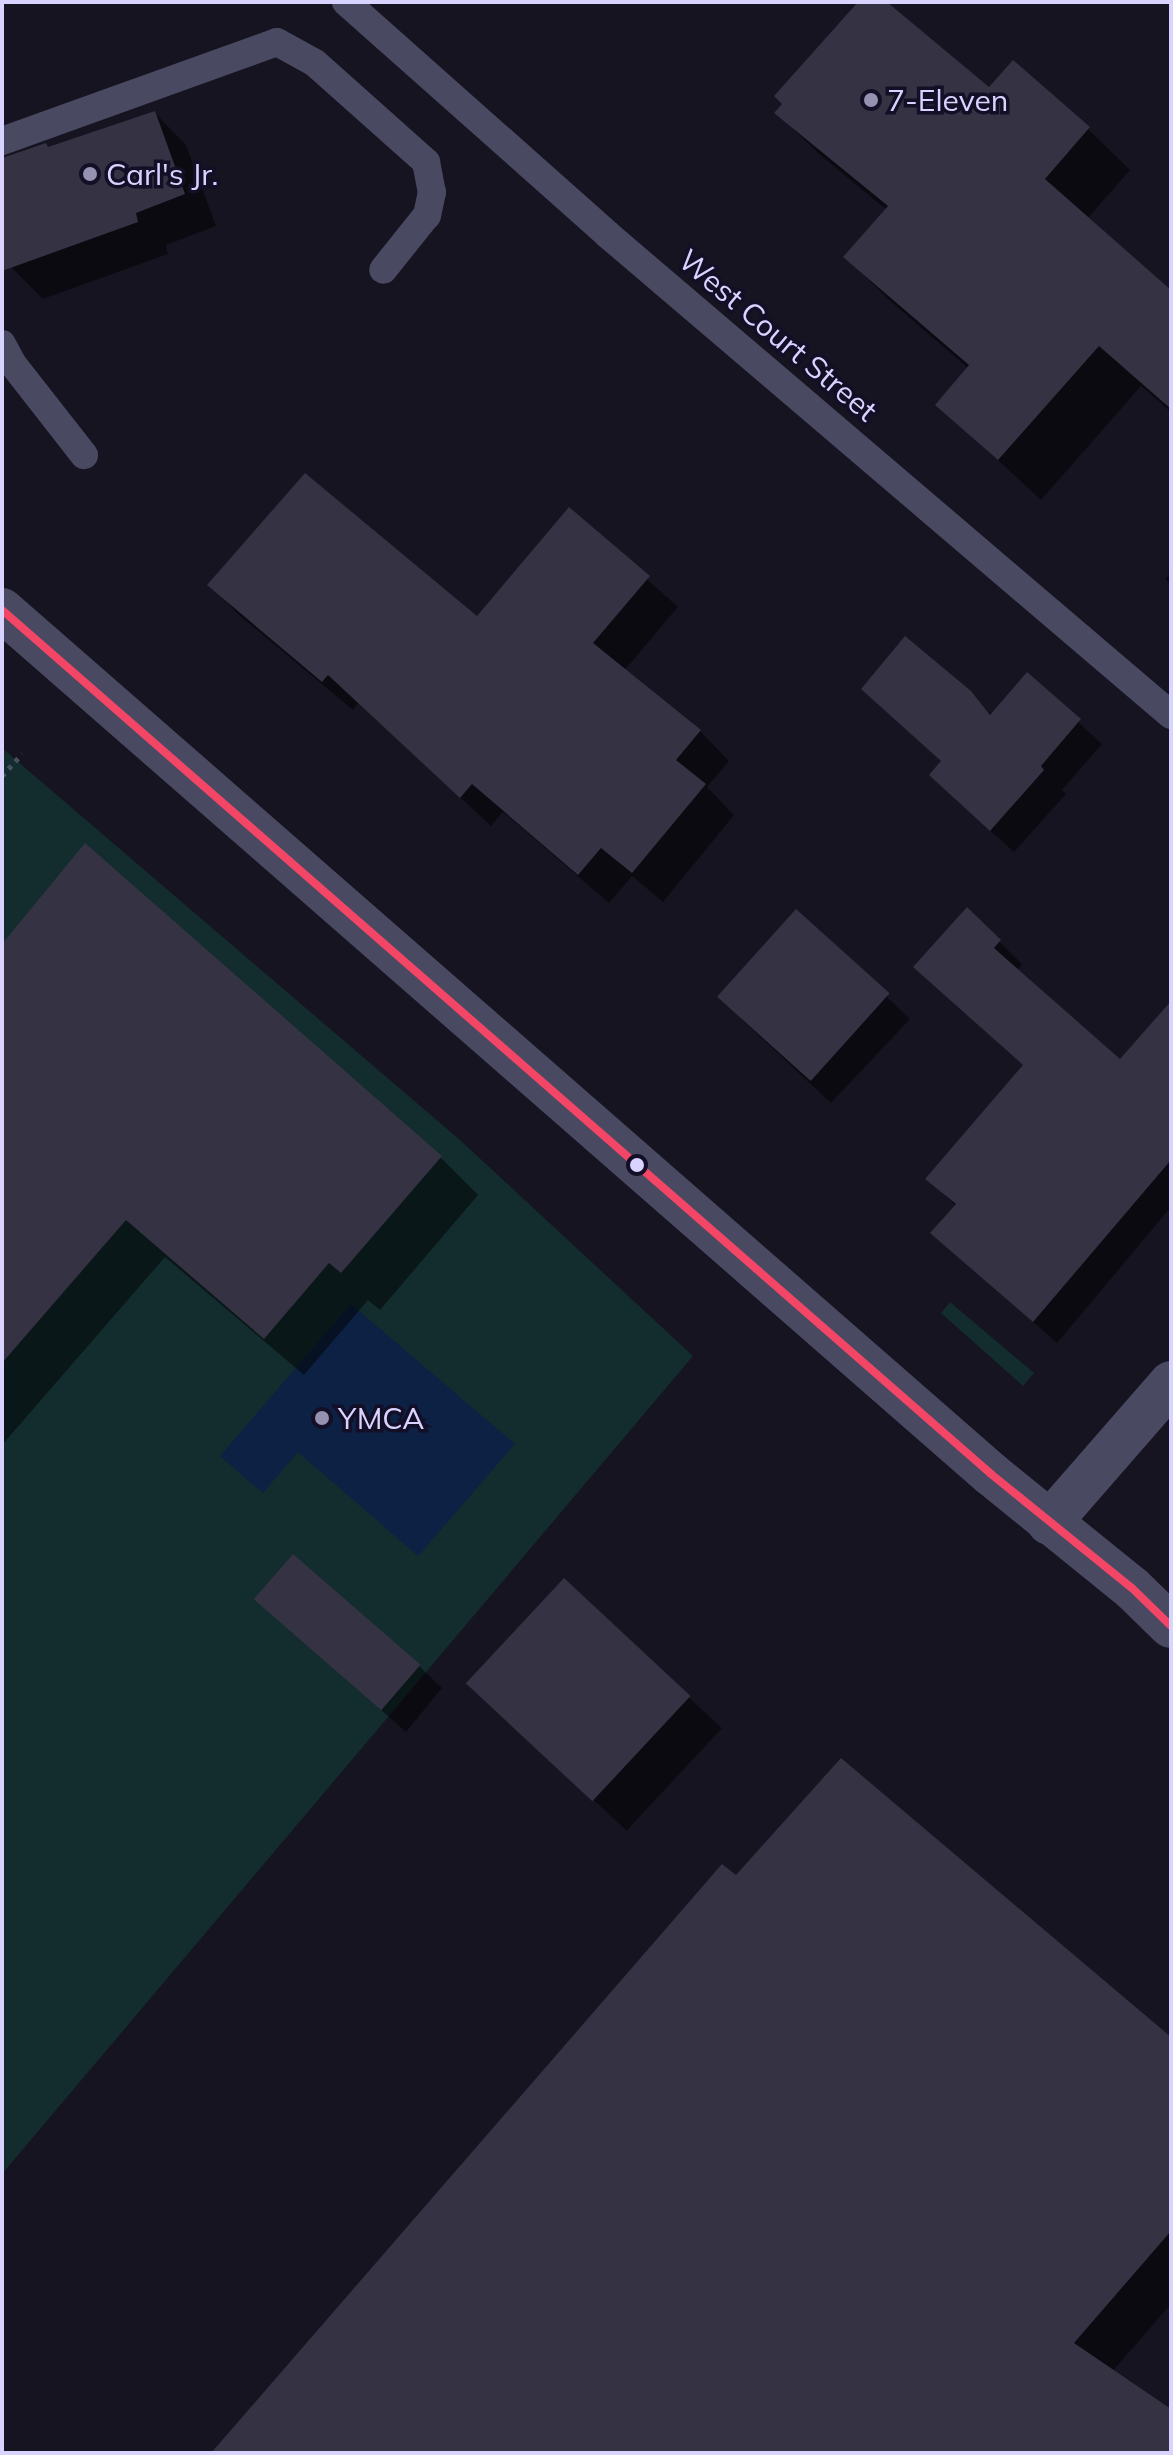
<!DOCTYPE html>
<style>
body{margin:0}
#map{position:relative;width:1173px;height:2455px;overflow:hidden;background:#161421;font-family:Mulish,sans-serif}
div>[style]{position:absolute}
.green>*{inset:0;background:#132c2d}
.water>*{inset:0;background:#0d2144}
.shadow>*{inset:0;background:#0007;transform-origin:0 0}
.building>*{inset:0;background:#343243;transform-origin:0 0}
.path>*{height:5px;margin-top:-2.5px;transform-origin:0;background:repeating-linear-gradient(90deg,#44505f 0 4px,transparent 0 10px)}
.service>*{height:28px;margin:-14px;padding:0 14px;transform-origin:14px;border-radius:14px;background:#4a4962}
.tertiary>*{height:44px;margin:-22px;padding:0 22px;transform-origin:22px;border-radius:22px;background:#4a4962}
.bus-1>*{height:8px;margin:-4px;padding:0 4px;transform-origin:4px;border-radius:4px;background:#f34667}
.dots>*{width:22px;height:22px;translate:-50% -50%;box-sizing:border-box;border:4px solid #130f26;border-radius:50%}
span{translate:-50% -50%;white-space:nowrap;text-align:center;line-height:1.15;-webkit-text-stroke:7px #130f26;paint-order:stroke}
.poi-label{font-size:30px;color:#d9d4ff}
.left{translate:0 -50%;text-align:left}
.street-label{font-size:30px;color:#d9d4ff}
.frame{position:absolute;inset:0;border:4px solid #d9d4ff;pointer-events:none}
</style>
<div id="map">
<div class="green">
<div style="clip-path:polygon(2px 748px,460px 1140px,693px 1356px,2px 2174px)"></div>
<div style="clip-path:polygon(950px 1302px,1034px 1373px,1023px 1386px,941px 1313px)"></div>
</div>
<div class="water">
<div style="clip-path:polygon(351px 1304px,515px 1444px,418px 1556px,298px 1452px,263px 1493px,220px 1456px)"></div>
</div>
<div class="shadow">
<div style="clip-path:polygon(873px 2px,884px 2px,989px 90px,1088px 129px,1130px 170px,1087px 219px,1171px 293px,1171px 412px,1141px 386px,1041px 500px,938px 405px,969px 369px,888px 299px,846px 257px,887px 210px,819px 154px,777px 113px)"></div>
<div style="clip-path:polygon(155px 113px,186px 145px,216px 226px,166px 245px,168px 254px,43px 299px,12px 268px,2px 240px,2px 158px,46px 145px,49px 149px)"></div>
<div style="clip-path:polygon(570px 510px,678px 607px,624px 671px,700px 731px,729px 761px,707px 787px,734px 815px,663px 902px,632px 876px,609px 903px,503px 812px,491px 826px,358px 703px,353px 710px,239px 615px,210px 585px,477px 619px)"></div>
<div style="clip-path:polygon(1171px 572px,1171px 585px,1165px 579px)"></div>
<div style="clip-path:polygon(1027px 675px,1102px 744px,1062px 790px,1066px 794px,1014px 852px,954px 798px,943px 762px,864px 689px,969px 693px,992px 716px)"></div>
<div style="clip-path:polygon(967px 910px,1022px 964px,1017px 971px,1120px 1061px,1171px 1004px,1171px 1207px,1057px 1343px,933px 1233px,956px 1206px,928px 1179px,1025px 1067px,939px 989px)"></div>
<div style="clip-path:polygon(796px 911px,910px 1019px,831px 1103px,740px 1018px)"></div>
<div style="clip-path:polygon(2px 946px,440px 1157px,478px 1195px,380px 1310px,368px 1300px,304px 1375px,165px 1257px,2px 1445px)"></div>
<div style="left:564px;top:1581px;width:216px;height:140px;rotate:43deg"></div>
<div style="clip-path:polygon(258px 1601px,419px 1666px,442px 1688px,406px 1732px)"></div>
<div style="clip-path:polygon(736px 1878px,1171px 2039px,1171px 2304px,1112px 2372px,1171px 2411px,1171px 2453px,214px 2453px)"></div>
</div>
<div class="building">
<div style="clip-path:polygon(858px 2px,887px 2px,989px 87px,1013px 60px,1090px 127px,1045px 179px,1171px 290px,1171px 409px,1099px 346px,998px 460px,935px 405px,969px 365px,843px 257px,888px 206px,774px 113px,782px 104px,774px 96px)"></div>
<div style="clip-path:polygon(155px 111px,185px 194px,136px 213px,138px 222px,2px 271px,2px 158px,46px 143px,48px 147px)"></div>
<div style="clip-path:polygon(305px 473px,477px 616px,569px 507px,650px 576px,593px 643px,701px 730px,676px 760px,706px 784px,632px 873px,601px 848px,578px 875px,472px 784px,460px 798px,328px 675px,322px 682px,207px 585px)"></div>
<div style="clip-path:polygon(905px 636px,971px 691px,990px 715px,1027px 672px,1081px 719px,1041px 766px,1044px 770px,990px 831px,929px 775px,941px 761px,861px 689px)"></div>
<div style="clip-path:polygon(85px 843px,442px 1156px,341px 1273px,329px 1263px,264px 1339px,126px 1220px,2px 1363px,2px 944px)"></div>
<div style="clip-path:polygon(967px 907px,1001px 940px,994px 948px,1120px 1059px,1171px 1001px,1171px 1160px,1033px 1322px,930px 1233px,956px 1204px,925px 1179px,1023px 1065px,913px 967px)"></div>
<div style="left:796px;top:909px;width:126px;height:118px;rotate:42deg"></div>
<div style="left:293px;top:1554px;width:169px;height:60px;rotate:41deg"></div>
<div style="left:564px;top:1578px;width:173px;height:144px;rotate:43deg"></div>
<div style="clip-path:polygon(841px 1758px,1171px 2037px,1171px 2231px,1074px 2343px,1171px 2409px,1171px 2453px,211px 2453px,722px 1864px,736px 1875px)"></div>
</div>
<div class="path">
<div style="left:2px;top:776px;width:30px;rotate:-48deg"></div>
</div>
<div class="service">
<div style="left:346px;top:2px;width:349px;rotate:41.6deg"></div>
<div style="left:607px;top:234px;width:741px;rotate:40.46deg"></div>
<div style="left:2px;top:141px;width:292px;rotate:-19.8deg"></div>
<div style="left:277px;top:42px;width:43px;rotate:28.9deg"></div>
<div style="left:315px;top:63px;width:149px;rotate:41.7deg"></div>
<div style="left:426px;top:162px;width:31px;rotate:79deg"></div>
<div style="left:432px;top:192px;width:24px;rotate:102deg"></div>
<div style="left:427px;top:215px;width:70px;rotate:128.7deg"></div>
<div style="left:2px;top:344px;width:21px;rotate:62deg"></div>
<div style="left:12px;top:363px;width:117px;rotate:52deg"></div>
</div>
<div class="tertiary">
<div style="left:2px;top:610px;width:1313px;rotate:41.14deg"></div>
<div style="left:991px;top:1474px;width:181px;rotate:39deg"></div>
<div style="left:1132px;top:1588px;width:54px;rotate:44.3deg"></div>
<div style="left:1049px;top:1523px;width:186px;rotate:-48.9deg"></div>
</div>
<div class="bus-1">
<div style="left:2px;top:610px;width:1313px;rotate:41.14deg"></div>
<div style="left:991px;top:1474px;width:181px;rotate:39deg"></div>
<div style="left:1132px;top:1588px;width:54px;rotate:44.3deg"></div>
</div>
<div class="dots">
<div style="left:871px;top:100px;background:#9591b1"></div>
<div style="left:90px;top:174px;background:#9591b1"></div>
<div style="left:637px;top:1165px;background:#d9d4ff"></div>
<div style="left:322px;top:1418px;background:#9591b1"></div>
</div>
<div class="poi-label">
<span class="left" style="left:887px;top:100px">7-Eleven</span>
<span class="left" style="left:106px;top:174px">Carl's Jr.</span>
<span class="left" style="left:338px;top:1418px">YMCA</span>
</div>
<div class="street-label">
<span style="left:778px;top:335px;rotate:40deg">West Court Street</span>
</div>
<div class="frame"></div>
</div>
